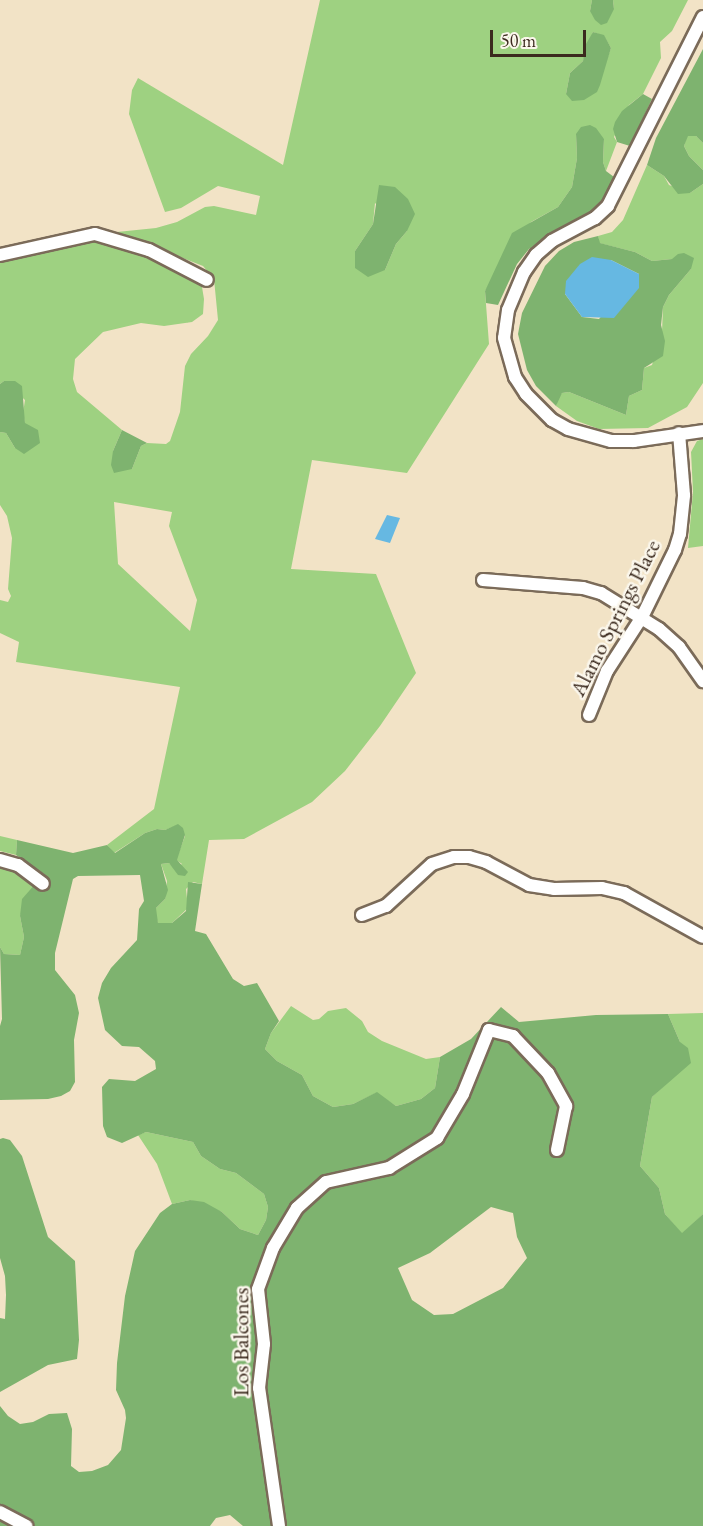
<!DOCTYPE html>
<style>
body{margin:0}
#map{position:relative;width:703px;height:1526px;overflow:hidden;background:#f2e3c6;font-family:"EB Garamond",serif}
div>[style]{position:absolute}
.green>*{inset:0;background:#9ed181}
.forest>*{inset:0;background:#7eb36f}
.water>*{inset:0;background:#66b8e2}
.roads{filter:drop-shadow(2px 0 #7b6b59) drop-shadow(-2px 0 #7b6b59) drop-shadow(0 2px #7b6b59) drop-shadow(0 -2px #7b6b59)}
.minor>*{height:12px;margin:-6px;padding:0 6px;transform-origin:6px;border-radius:6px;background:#fff}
span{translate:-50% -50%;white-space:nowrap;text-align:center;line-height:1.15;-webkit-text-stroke:5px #fbf7ec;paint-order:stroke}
.street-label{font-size:22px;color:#3b2a1e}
.scale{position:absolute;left:490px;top:30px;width:96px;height:27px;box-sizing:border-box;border:3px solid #3b2a1e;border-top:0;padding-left:8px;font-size:18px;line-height:21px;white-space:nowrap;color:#3b2a1e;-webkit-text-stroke:4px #fbf7ec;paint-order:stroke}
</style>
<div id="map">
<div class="green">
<div style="clip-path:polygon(evenodd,320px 0,592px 0,590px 11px,614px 9px,613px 0,688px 0,672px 31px,660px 42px,661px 58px,643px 94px,629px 105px,614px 137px,617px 142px,606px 171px,603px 162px,604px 139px,576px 134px,577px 158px,572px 187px,558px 207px,531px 222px,485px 291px,489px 344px,407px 473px,312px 460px,291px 569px,376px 574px,416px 673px,380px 726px,345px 771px,312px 802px,244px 839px,209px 840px,202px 884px,193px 882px,186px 889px,188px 908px,172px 923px,165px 925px,158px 923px,155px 915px,156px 908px,165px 899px,167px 881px,161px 864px,169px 863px,175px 869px,182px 864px,176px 860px,185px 836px,178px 825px,165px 830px,157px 829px,145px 833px,114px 853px,107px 845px,154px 809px,180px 687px,16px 662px,19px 642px,0 633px,0 600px,8px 602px,11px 596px,8px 589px,12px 538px,7px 516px,0 505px,0 432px,6px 433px,15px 448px,25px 423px,23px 413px,25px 400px,4px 381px,0 384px,0 263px,90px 239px,122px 246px,167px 263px,201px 281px,204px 299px,203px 314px,192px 322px,164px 326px,141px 323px,103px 332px,75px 359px,73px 379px,77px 392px,122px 430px,113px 451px,132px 469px,141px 446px,147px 443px,166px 444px,170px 441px,180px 412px,185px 366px,191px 354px,208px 336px,218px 320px,214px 279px,203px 266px,117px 232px,156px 228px,177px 222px,205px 207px,214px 206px,256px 215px,260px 196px,218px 186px,181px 208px,165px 212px,129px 114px,132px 90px,138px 78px,283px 165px,320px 0,593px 32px,604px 36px,611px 48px,601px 76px,566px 94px,570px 73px,583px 61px,593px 32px,320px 0,375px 203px,407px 231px,396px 244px,385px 270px,355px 251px,373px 224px,375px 203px,320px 0,114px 502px,172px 512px,169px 526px,197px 600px,190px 631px,118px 564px,114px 502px)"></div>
<div style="clip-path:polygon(687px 136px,696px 136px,703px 143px,703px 170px,689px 156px,684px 146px)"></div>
<div style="clip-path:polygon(647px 165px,664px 176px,669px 185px,690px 193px,703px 184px,703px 383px,687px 407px,648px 428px,599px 429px,577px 421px,556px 406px,558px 398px,562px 393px,569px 392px,626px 415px,629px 396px,642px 390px,644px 368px,652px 365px,662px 332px,663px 307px,669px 295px,691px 269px,672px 259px,652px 261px,635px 252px,599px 243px,598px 236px,612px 232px,623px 220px)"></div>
<div style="clip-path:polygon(703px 439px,703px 546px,688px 548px,693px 492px,691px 452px,697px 441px)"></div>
<div style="clip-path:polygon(0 836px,17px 840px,16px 855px,0 851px)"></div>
<div style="clip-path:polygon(0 866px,21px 874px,35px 884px,20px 916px,24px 937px,20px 955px,4px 954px,0 947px)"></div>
<div style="clip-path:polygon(291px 1006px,313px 1020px,319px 1019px,328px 1011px,346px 1008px,362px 1021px,368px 1032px,382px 1041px,426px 1059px,440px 1057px,435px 1088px,421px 1099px,396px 1106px,376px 1093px,353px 1104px,333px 1107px,313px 1096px,302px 1075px,277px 1061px,265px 1049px,271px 1033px)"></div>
<div style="clip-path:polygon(703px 1013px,703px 1214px,682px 1234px,665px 1214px,659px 1188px,640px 1166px,652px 1097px,669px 1081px,680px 1042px,668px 1014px)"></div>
<div style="clip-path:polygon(146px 1132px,193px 1142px,201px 1156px,220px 1169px,236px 1173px,264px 1194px,268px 1207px,266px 1220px,258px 1235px,240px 1229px,222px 1212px,190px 1200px,172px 1204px,157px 1164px,138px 1135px)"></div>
</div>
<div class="forest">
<div style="clip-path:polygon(592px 0,613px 0,614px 9px,607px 23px,601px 25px,595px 20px,590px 11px)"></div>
<div style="clip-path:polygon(593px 32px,604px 35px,611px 48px,600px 85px,597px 92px,584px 100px,572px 101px,566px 94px,570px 73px,583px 61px,586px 44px)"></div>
<div style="clip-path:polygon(703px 49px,703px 143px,696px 136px,688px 136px,684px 146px,689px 156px,703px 170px,703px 184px,690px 193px,678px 194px,664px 176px,647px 165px,656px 138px)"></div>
<div style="clip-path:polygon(643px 94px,652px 99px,651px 101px,630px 146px,617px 142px,613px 129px,615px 122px,622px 111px)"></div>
<div style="clip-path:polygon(590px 125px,596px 128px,604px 139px,603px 162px,606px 171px,614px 177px,612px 188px,598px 209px,529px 249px,517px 264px,498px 305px,486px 303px,485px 291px,512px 233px,558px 207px,572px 187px,577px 158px,576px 134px,581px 127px)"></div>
<div style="clip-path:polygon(379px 185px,395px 187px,408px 199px,415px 214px,407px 231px,396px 244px,385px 270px,368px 277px,355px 268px,355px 251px,373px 224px)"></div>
<div style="clip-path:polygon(evenodd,598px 236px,600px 243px,635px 252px,652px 261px,672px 259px,678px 254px,684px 253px,694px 258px,691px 269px,669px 295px,663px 307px,661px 325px,665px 341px,663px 356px,644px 368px,642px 390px,629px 396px,626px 415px,569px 392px,562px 393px,556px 406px,536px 386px,527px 370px,518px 334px,522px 313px,545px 266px,559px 251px,574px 242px,598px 236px,611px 260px,639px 274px,599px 319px,582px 317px,565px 294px,611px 260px)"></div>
<div style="clip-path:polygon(4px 381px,15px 381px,22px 386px,25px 423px,38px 430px,40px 443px,24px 454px,15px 448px,6px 433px,0 432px,0 384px)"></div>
<div style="clip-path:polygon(122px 430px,147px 443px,141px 446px,132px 469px,114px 473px,111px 465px,113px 451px)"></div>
<div style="clip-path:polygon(evenodd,178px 824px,183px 828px,185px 835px,177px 860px,188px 872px,185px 876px,178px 875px,169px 863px,161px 864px,168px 890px,165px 899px,156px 908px,158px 923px,172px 923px,186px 911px,188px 882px,202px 884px,195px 931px,206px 934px,233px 979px,244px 986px,257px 983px,279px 1021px,271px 1033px,265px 1049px,277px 1061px,302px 1075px,313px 1096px,333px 1107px,353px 1104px,377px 1092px,396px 1106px,421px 1099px,435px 1088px,440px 1057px,471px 1039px,501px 1007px,519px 1022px,596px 1015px,668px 1014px,680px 1042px,688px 1048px,691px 1063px,652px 1097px,640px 1166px,659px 1188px,665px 1214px,682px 1233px,703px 1214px,703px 1526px,243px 1526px,230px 1515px,216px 1518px,210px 1526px,0 1526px,0 1406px,8px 1416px,20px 1424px,33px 1422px,49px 1414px,67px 1413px,72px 1429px,71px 1466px,79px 1472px,92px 1471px,108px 1465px,121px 1450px,126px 1418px,125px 1410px,116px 1390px,117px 1363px,125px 1296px,135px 1251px,160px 1213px,172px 1204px,190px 1200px,204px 1202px,222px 1212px,240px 1229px,258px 1235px,266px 1220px,268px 1207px,264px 1194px,236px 1173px,220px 1169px,201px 1156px,193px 1142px,146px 1132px,122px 1143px,107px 1137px,103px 1126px,102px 1087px,109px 1079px,135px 1081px,156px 1069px,155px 1061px,139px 1047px,122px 1046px,105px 1030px,98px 998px,102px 983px,111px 968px,137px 940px,139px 909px,144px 901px,140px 875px,78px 876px,73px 879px,55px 953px,55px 970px,75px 995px,79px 1013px,74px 1040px,75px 1082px,70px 1091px,61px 1096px,48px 1099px,0 1100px,0 1026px,2px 1019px,0 947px,4px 954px,20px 955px,24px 937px,20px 916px,22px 899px,44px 874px,16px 855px,17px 840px,73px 853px,107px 845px,115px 853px,145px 833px,157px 829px,165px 830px,178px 824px,491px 1207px,513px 1213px,517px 1237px,527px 1258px,503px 1288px,453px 1314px,434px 1315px,412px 1300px,398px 1268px,430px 1253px,491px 1207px)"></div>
<div style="clip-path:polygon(3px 1138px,10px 1140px,22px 1156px,48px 1237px,75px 1261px,79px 1340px,77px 1359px,48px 1365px,0 1392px,0 1318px,5px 1319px,6px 1295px,5px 1276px,0 1258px,0 1139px)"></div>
</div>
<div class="water">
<div style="clip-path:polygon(592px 257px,611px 260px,639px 274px,639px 288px,614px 318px,582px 317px,565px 294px,566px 281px,580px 264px)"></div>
<div style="clip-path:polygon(387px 515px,400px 518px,390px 543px,375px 539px)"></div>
</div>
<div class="roads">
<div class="minor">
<div style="left:703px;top:17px;width:212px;rotate:116.7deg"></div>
<div style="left:608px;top:206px;width:18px;rotate:137deg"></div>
<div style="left:595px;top:218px;width:49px;rotate:151.9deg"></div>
<div style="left:552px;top:241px;width:21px;rotate:139deg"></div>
<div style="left:536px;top:255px;width:21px;rotate:125deg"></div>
<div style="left:524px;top:272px;width:41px;rotate:112.8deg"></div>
<div style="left:508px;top:310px;width:28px;rotate:98deg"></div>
<div style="left:504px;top:338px;width:41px;rotate:74.2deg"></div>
<div style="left:515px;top:377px;width:20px;rotate:57deg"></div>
<div style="left:526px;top:394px;width:37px;rotate:45deg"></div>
<div style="left:552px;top:420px;width:18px;rotate:29deg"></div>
<div style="left:568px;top:429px;width:45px;rotate:15.6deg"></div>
<div style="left:611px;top:441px;width:23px"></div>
<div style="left:634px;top:441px;width:70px;rotate:-8.2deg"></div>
<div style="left:0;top:255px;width:97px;rotate:-12.5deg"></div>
<div style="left:95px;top:234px;width:56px;rotate:16.5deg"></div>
<div style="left:149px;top:250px;width:65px;rotate:27.3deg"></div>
<div style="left:483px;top:580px;width:100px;rotate:4.6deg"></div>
<div style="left:583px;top:588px;width:19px;rotate:16deg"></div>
<div style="left:601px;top:593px;width:68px;rotate:31.8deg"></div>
<div style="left:659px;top:629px;width:27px;rotate:42deg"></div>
<div style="left:679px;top:647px;width:42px;rotate:54.8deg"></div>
<div style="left:589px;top:715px;width:48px;rotate:-67.8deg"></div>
<div style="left:607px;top:671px;width:64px;rotate:-57.1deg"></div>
<div style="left:642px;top:617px;width:75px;rotate:-63.8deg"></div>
<div style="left:675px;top:550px;width:17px;rotate:-73deg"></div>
<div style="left:680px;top:534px;width:39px;rotate:-84deg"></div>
<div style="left:684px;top:495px;width:62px;rotate:-94.6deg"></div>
<div style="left:0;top:860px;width:19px;rotate:16deg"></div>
<div style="left:18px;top:865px;width:31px;rotate:37deg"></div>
<div style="left:362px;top:915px;width:26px;rotate:-21deg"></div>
<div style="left:386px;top:906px;width:62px;rotate:-42.4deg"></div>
<div style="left:432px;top:864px;width:23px;rotate:-18deg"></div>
<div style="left:454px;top:857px;width:15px"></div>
<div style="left:469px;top:857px;width:18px;rotate:16deg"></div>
<div style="left:486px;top:862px;width:49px;rotate:28.1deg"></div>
<div style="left:529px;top:885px;width:25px;rotate:9deg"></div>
<div style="left:554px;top:889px;width:48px;rotate:-1.2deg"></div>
<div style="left:602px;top:888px;width:23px;rotate:13deg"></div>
<div style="left:624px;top:893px;width:90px;rotate:29.1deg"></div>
<div style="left:0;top:1512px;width:30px;rotate:28deg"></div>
<div style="left:279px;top:1526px;width:139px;rotate:-98.2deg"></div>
<div style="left:259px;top:1388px;width:44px;rotate:-83.5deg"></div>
<div style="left:264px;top:1344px;width:55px;rotate:-96.2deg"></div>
<div style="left:258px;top:1289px;width:44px;rotate:-69.9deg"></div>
<div style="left:273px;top:1248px;width:47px;rotate:-59deg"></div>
<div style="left:297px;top:1208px;width:39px;rotate:-42deg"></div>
<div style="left:326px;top:1182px;width:65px;rotate:-12.5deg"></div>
<div style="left:389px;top:1168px;width:57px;rotate:-32deg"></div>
<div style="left:437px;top:1138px;width:51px;rotate:-59.4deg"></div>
<div style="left:463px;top:1094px;width:69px;rotate:-67.9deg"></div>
<div style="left:489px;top:1030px;width:25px;rotate:14deg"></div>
<div style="left:513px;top:1036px;width:51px;rotate:46.6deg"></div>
<div style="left:548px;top:1073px;width:38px;rotate:61deg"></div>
<div style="left:566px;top:1106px;width:45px;rotate:101.6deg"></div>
</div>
</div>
<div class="street-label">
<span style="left:615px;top:618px;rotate:-63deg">Alamo Springs Place</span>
<span style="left:241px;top:1342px;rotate:-90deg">Los Balcones</span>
</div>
<div class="scale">50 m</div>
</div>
